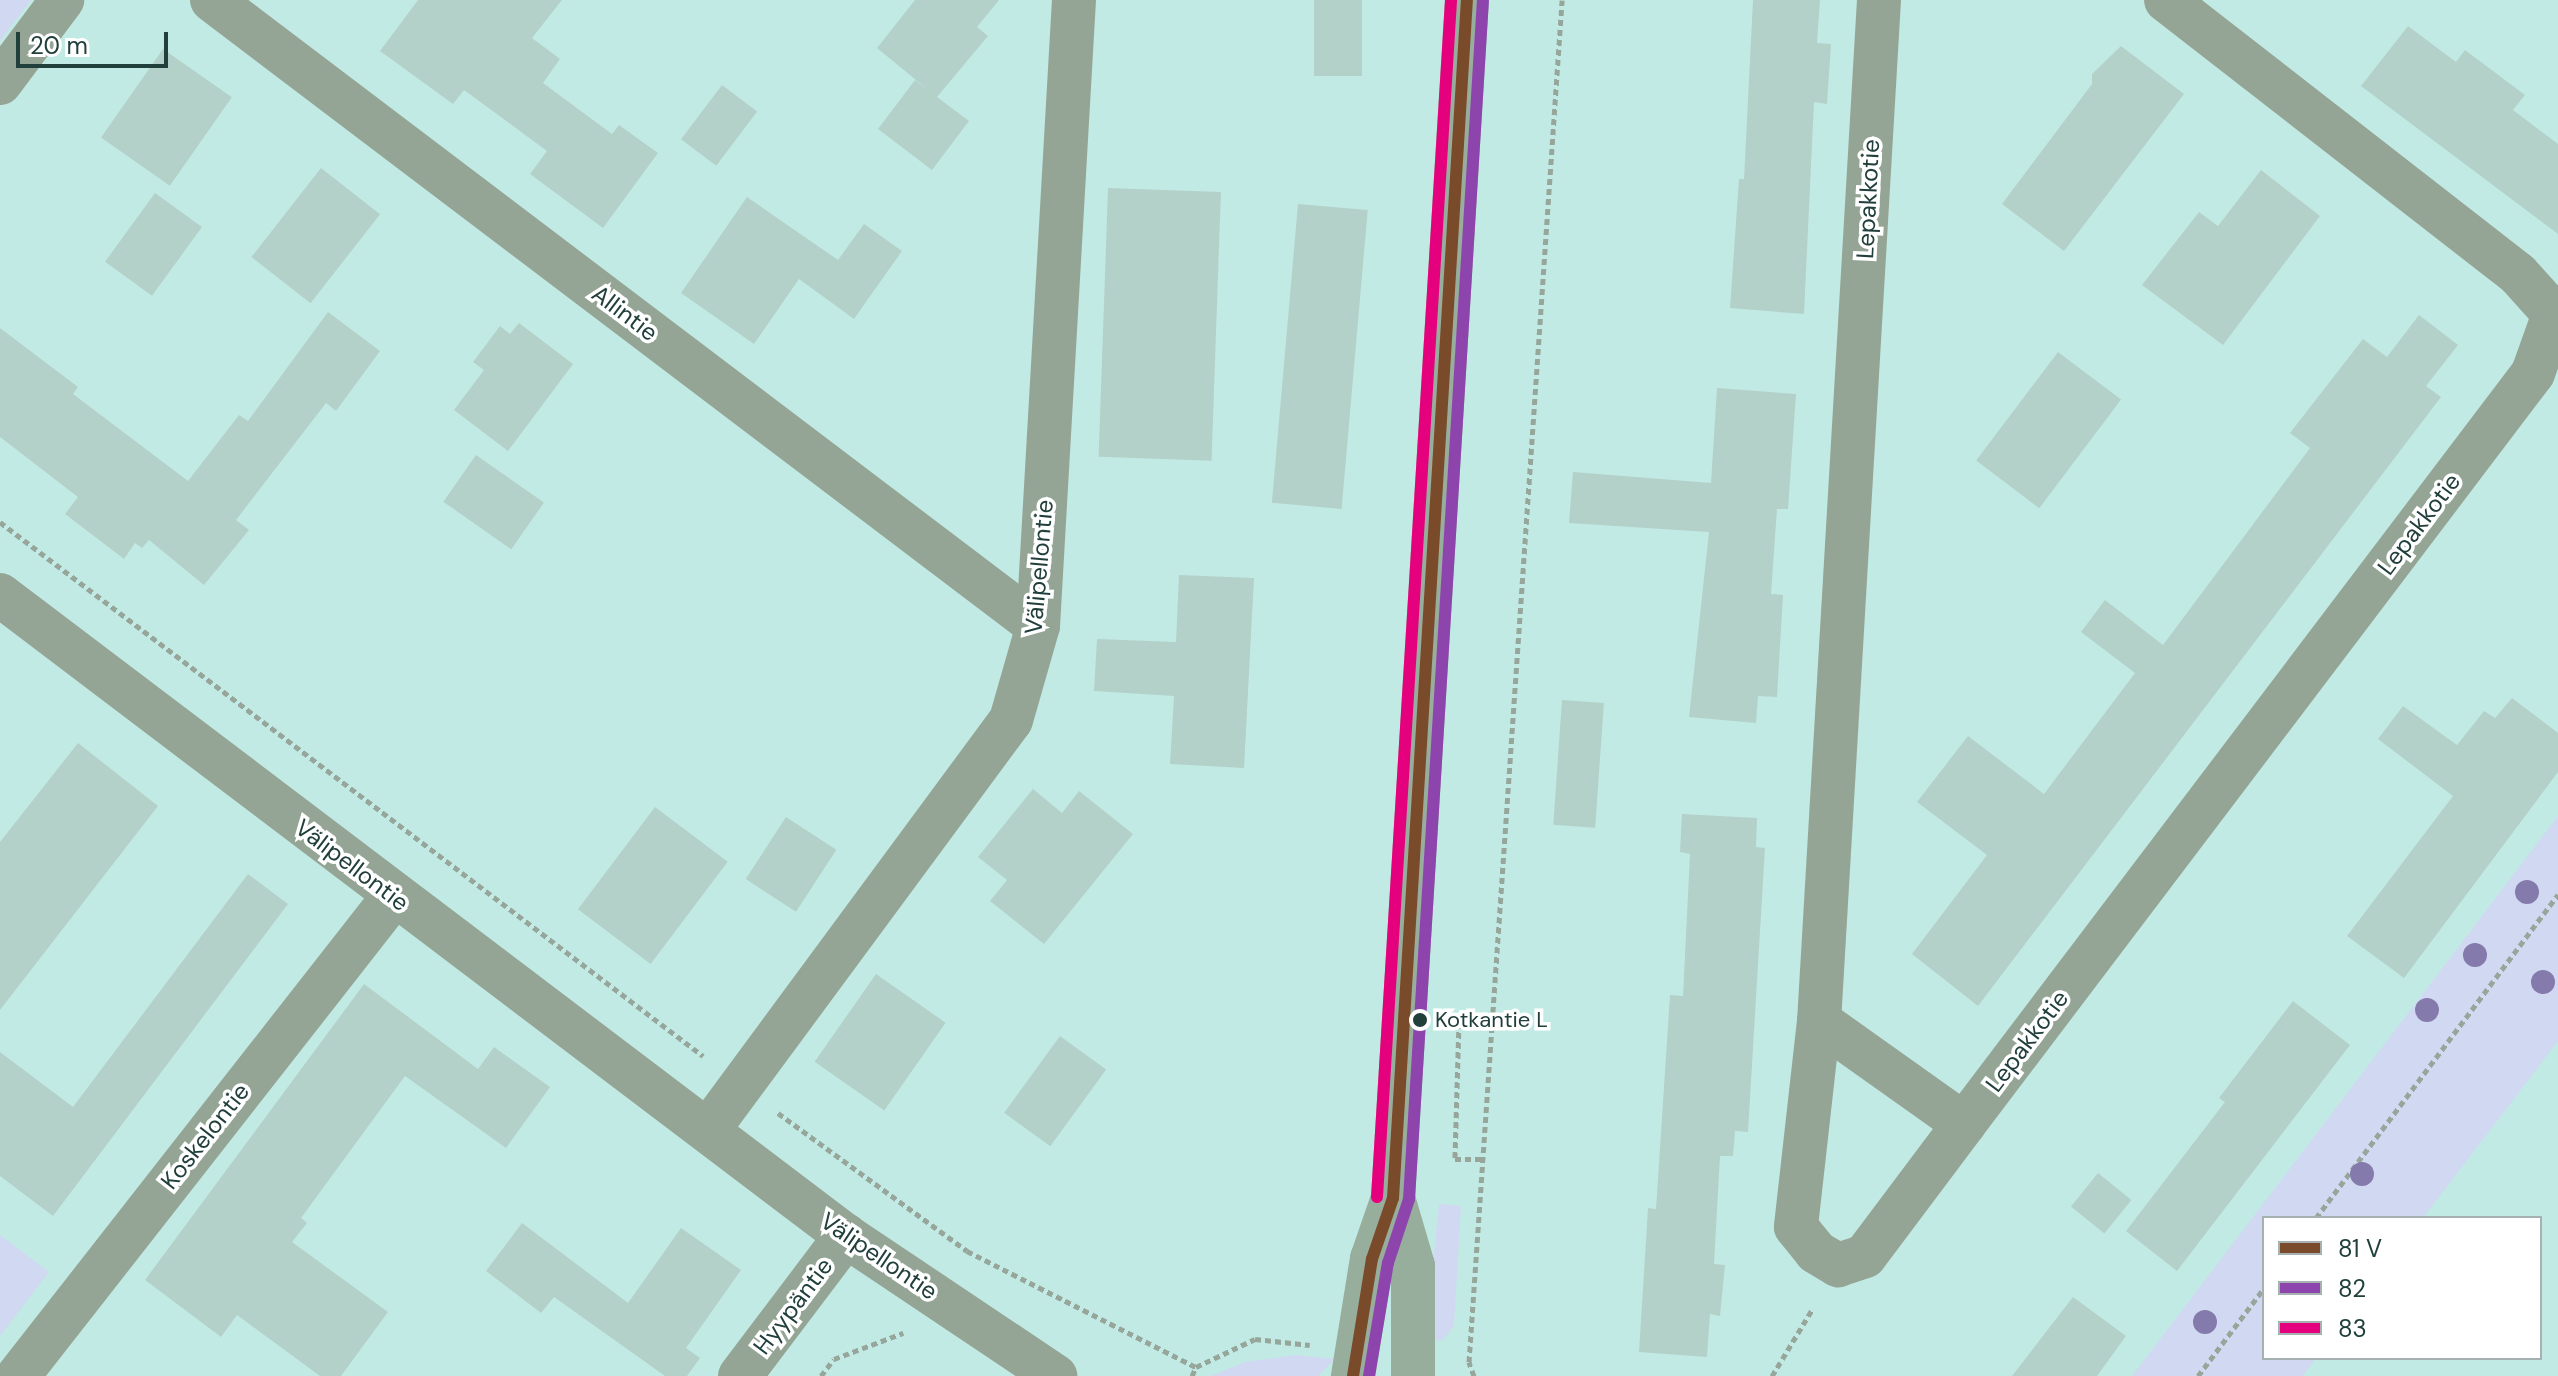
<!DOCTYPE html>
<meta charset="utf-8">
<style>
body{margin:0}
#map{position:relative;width:2558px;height:1376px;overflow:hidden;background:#c2eae4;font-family:"DM Sans",sans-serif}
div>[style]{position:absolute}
.green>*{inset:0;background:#d1d8f1}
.building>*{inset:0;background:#b3d1c9;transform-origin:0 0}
.path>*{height:5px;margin-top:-2.5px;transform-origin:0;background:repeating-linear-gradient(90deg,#96a69a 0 6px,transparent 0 10px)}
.street>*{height:44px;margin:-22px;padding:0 22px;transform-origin:22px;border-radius:22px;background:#95a595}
.secondary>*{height:44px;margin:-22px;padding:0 22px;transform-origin:22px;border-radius:22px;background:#97ae9d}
.bus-1>*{height:12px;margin:-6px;padding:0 6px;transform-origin:6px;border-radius:6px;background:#7a4b2a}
.bus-2>*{height:12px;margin:-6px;padding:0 6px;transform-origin:6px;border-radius:6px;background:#8e44ad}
.bus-3>*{height:12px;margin:-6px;padding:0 6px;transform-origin:6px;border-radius:6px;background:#e5007d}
.trees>*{width:24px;height:24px;margin:-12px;border-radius:50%;background:#847aac}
.dots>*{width:22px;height:22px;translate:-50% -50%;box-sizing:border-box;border:4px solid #fff;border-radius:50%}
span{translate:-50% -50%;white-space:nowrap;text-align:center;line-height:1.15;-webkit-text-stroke:7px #fff;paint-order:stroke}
.bus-label{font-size:22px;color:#213f3b}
.left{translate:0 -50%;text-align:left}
.street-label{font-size:24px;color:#213f3b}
.legend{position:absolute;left:2262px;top:1216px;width:280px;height:144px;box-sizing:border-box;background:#fff;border:2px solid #a6b2b1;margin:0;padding:10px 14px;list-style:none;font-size:24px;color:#213f3b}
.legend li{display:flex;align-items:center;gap:16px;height:40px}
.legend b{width:40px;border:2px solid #a6b2b1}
.scale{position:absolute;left:16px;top:32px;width:152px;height:36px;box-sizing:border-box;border:4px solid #213f3b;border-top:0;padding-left:10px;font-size:24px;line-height:28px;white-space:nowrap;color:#213f3b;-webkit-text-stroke:6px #fff;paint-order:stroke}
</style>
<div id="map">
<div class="green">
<div style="clip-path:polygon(0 0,31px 0,0 41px)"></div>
<div style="clip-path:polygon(2558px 816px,2558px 1041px,2423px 1218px,2264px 1218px,2264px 1358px,2316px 1358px,2303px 1376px,2132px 1376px)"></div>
<div style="clip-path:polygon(1439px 1204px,1461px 1206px,1454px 1326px,1443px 1340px,1432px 1341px,1430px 1293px)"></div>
<div style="clip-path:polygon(0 1235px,49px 1272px,0 1336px)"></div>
<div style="clip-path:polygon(1296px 1355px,1335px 1359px,1318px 1376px,1211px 1376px,1245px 1362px)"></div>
</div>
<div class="building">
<div style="clip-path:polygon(418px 0,562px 0,532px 38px,560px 59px,543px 83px,612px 134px,619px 125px,658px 153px,603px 228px,530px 174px,547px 151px,464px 90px,453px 104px,380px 51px)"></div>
<div style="clip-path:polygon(915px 0,999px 0,977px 27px,988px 36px,937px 97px,969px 121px,932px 170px,878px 129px,915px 80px,927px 89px,877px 48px)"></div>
<div style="left:1314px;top:0;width:48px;height:76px"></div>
<div style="clip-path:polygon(1753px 0,1820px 0,1817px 43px,1831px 44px,1827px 104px,1814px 102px,1804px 314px,1730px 308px,1739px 179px,1744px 179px)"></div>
<div style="clip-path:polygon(2408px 26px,2456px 62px,2465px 50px,2525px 95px,2513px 110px,2558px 144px,2558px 234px,2361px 86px)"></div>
<div style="clip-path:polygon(2121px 46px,2184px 94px,2064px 251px,2002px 204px,2092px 84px,2092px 74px)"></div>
<div style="left:163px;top:49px;width:84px;height:108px;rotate:35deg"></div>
<div style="left:722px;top:85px;width:44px;height:68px;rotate:37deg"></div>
<div style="left:321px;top:168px;width:75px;height:113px;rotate:38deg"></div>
<div style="clip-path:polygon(2261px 170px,2320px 216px,2223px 345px,2142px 285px,2199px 212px,2218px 226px)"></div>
<div style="left:1108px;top:188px;width:113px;height:269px;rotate:2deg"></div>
<div style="left:155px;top:193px;width:58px;height:85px;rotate:36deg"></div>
<div style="clip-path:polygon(747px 197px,838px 260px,864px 224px,902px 251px,854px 319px,799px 279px,754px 344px,681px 293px)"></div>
<div style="left:1298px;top:204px;width:70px;height:300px;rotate:5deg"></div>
<div style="clip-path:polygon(328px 312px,380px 351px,336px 411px,326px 403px,236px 520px,249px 530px,204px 585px,149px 540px,142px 548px,135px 543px,124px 559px,65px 514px,78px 497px,0 437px,0 328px,78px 387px,73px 394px,188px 481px,239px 415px,248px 421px)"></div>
<div style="clip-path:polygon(2419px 315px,2458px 345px,2426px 386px,2441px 397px,1978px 1006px,1912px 954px,1987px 855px,1917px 802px,1968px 736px,2044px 794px,2135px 673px,2081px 632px,2105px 600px,2163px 645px,2310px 448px,2290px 433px,2363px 339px,2387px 357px)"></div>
<div style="clip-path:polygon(519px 323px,573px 364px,508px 451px,454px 410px,484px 370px,473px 362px,500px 326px,510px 334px)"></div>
<div style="left:2058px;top:352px;width:79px;height:136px;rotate:37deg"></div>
<div style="clip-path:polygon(1717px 388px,1796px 394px,1788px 509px,1777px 509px,1771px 594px,1783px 595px,1777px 697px,1758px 696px,1756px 723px,1689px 717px,1709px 532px,1569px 523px,1573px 472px,1711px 483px)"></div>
<div style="left:476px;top:455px;width:83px;height:57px;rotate:35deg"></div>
<div style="clip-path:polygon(1179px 575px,1254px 578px,1244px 768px,1170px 764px,1174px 696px,1094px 691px,1097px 639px,1176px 642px)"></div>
<div style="clip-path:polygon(2512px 698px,2558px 733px,2558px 772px,2404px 978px,2347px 936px,2453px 796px,2378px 739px,2403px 706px,2457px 745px,2484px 711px,2495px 718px)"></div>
<div style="left:1562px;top:700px;width:42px;height:125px;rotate:4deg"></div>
<div style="clip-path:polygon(78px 743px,158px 806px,0 1010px,0 842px)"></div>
<div style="clip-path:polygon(1033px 789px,1062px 813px,1079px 791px,1133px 834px,1044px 944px,990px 901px,1007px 880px,978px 857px)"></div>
<div style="left:655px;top:807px;width:91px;height:128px;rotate:37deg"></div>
<div style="clip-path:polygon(1682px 814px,1757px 818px,1756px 847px,1765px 848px,1748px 1132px,1735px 1131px,1733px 1156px,1720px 1156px,1714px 1264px,1725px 1265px,1720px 1316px,1710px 1314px,1707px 1357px,1639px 1352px,1648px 1208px,1656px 1209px,1670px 995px,1683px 996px,1690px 854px,1680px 852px)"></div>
<div style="left:786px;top:817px;width:60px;height:74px;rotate:33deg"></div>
<div style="clip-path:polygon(248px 874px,288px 904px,53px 1216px,0 1176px,0 1052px,73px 1107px)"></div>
<div style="left:876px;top:974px;width:85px;height:107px;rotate:35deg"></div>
<div style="clip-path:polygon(364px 984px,478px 1069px,494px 1047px,550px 1087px,506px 1148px,405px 1076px,301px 1218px,307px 1223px,292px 1242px,388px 1312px,341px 1376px,320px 1376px,237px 1315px,221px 1337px,145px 1280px)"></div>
<div style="clip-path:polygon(2293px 1001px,2350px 1045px,2177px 1271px,2126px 1231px,2225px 1102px,2219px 1098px)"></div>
<div style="left:1060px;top:1036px;width:57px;height:95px;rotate:36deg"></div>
<div style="left:2098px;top:1173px;width:43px;height:43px;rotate:39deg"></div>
<div style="clip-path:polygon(522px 1223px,628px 1303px,681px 1228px,741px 1270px,686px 1348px,700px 1358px,687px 1376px,665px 1376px,554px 1297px,541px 1313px,486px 1271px)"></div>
<div style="clip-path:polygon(2073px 1297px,2126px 1336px,2097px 1376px,2012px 1376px)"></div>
</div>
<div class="path">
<div style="left:0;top:522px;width:883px;rotate:37.22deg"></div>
<div style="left:1459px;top:1022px;width:137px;rotate:91.7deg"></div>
<div style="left:1455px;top:1159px;width:28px"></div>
<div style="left:778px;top:1113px;width:234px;rotate:36.1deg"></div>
<div style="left:967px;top:1251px;width:257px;rotate:26.9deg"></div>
<div style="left:2316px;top:1218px;width:404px;rotate:-53.2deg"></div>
<div style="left:821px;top:1376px;width:21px;rotate:-53deg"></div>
<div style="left:834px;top:1359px;width:74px;rotate:-20.6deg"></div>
<div style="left:1192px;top:1376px;width:10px;rotate:-66deg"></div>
<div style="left:1196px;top:1367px;width:65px;rotate:-25.4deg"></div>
<div style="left:1255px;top:1339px;width:55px;rotate:6.2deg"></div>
<div style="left:1474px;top:1376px;width:15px;rotate:-110deg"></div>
<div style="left:1469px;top:1362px;width:1365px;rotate:-86.09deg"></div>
<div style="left:1772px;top:1376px;width:79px;rotate:-58.9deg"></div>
<div style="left:2198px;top:1376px;width:110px;rotate:-53.1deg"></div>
</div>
<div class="street">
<div style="left:212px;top:0;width:1036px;rotate:37.16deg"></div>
<div style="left:1879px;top:0;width:1023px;rotate:93.36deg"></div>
<div style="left:1819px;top:1021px;width:178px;rotate:35.4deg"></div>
<div style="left:1964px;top:1124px;width:942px;rotate:-52.85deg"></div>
<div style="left:2533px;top:373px;width:63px;rotate:-70.4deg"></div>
<div style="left:2554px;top:314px;width:54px;rotate:-132deg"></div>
<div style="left:2518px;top:274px;width:446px;rotate:-142.1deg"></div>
<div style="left:0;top:83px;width:104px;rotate:-53.2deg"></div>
<div style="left:0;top:595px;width:1061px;rotate:37.15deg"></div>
<div style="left:846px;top:1236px;width:252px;rotate:33.8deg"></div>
<div style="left:1819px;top:1021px;width:207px;rotate:96.4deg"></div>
<div style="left:1796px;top:1227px;width:32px;rotate:51deg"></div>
<div style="left:1816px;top:1252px;width:26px;rotate:31deg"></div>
<div style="left:1838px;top:1265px;width:28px;rotate:-18deg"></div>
<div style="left:1865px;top:1256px;width:165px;rotate:-53.1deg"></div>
<div style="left:709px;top:1129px;width:508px;rotate:-53.56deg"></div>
<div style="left:1011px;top:720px;width:98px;rotate:-74deg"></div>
<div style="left:1038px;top:626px;width:627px;rotate:-86.71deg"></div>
<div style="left:18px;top:1376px;width:608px;rotate:-51.94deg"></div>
<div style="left:740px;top:1376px;width:176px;rotate:-52.9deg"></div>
</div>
<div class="secondary">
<div style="left:1393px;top:1198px;width:71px;rotate:73.6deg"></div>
<div style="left:1413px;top:1266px;width:110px;rotate:90deg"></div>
<div style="left:1353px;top:1376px;width:119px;rotate:-80.8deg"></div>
<div style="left:1372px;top:1259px;width:65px;rotate:-71deg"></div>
<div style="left:1393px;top:1198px;width:1200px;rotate:-86.47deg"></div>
</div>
<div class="bus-1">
<div style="left:1353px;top:1376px;width:119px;rotate:-80.8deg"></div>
<div style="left:1372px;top:1259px;width:65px;rotate:-71deg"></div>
<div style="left:1393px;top:1198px;width:1200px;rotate:-86.47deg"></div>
</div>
<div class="bus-2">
<div style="left:1369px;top:1376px;width:115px;rotate:-80.5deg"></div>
<div style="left:1388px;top:1263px;width:67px;rotate:-71.8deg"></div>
<div style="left:1409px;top:1199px;width:1200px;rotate:-86.47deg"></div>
</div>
<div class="bus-3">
<div style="left:1377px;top:1197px;width:1199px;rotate:-86.46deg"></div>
</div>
<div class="trees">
<div style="left:2527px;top:892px"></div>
<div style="left:2475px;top:955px"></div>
<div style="left:2543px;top:982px"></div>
<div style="left:2427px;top:1010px"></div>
<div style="left:2362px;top:1174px"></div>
<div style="left:2205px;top:1322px"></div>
</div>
<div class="dots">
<div style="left:1420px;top:1020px;background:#213f3b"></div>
</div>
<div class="bus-label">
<span class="left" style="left:1435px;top:1020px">Kotkantie L</span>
</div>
<div class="street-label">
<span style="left:1868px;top:199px;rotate:-87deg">Lepakkotie</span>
<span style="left:625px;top:313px;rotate:37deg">Allintie</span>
<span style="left:2419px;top:524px;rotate:-53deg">Lepakkotie</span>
<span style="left:1039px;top:567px;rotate:-85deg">Välipellontie</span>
<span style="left:352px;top:865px;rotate:37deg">Välipellontie</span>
<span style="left:2027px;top:1041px;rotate:-53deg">Lepakkotie</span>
<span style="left:205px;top:1136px;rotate:-52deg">Koskelontie</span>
<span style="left:879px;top:1256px;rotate:34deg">Välipellontie</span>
<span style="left:793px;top:1306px;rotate:-53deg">Hyypäntie</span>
</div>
<ul class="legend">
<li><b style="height:10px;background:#7a4b2a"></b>81 V</li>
<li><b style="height:10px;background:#8e44ad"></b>82</li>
<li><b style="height:10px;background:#e5007d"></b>83</li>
</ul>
<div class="scale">20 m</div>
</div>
